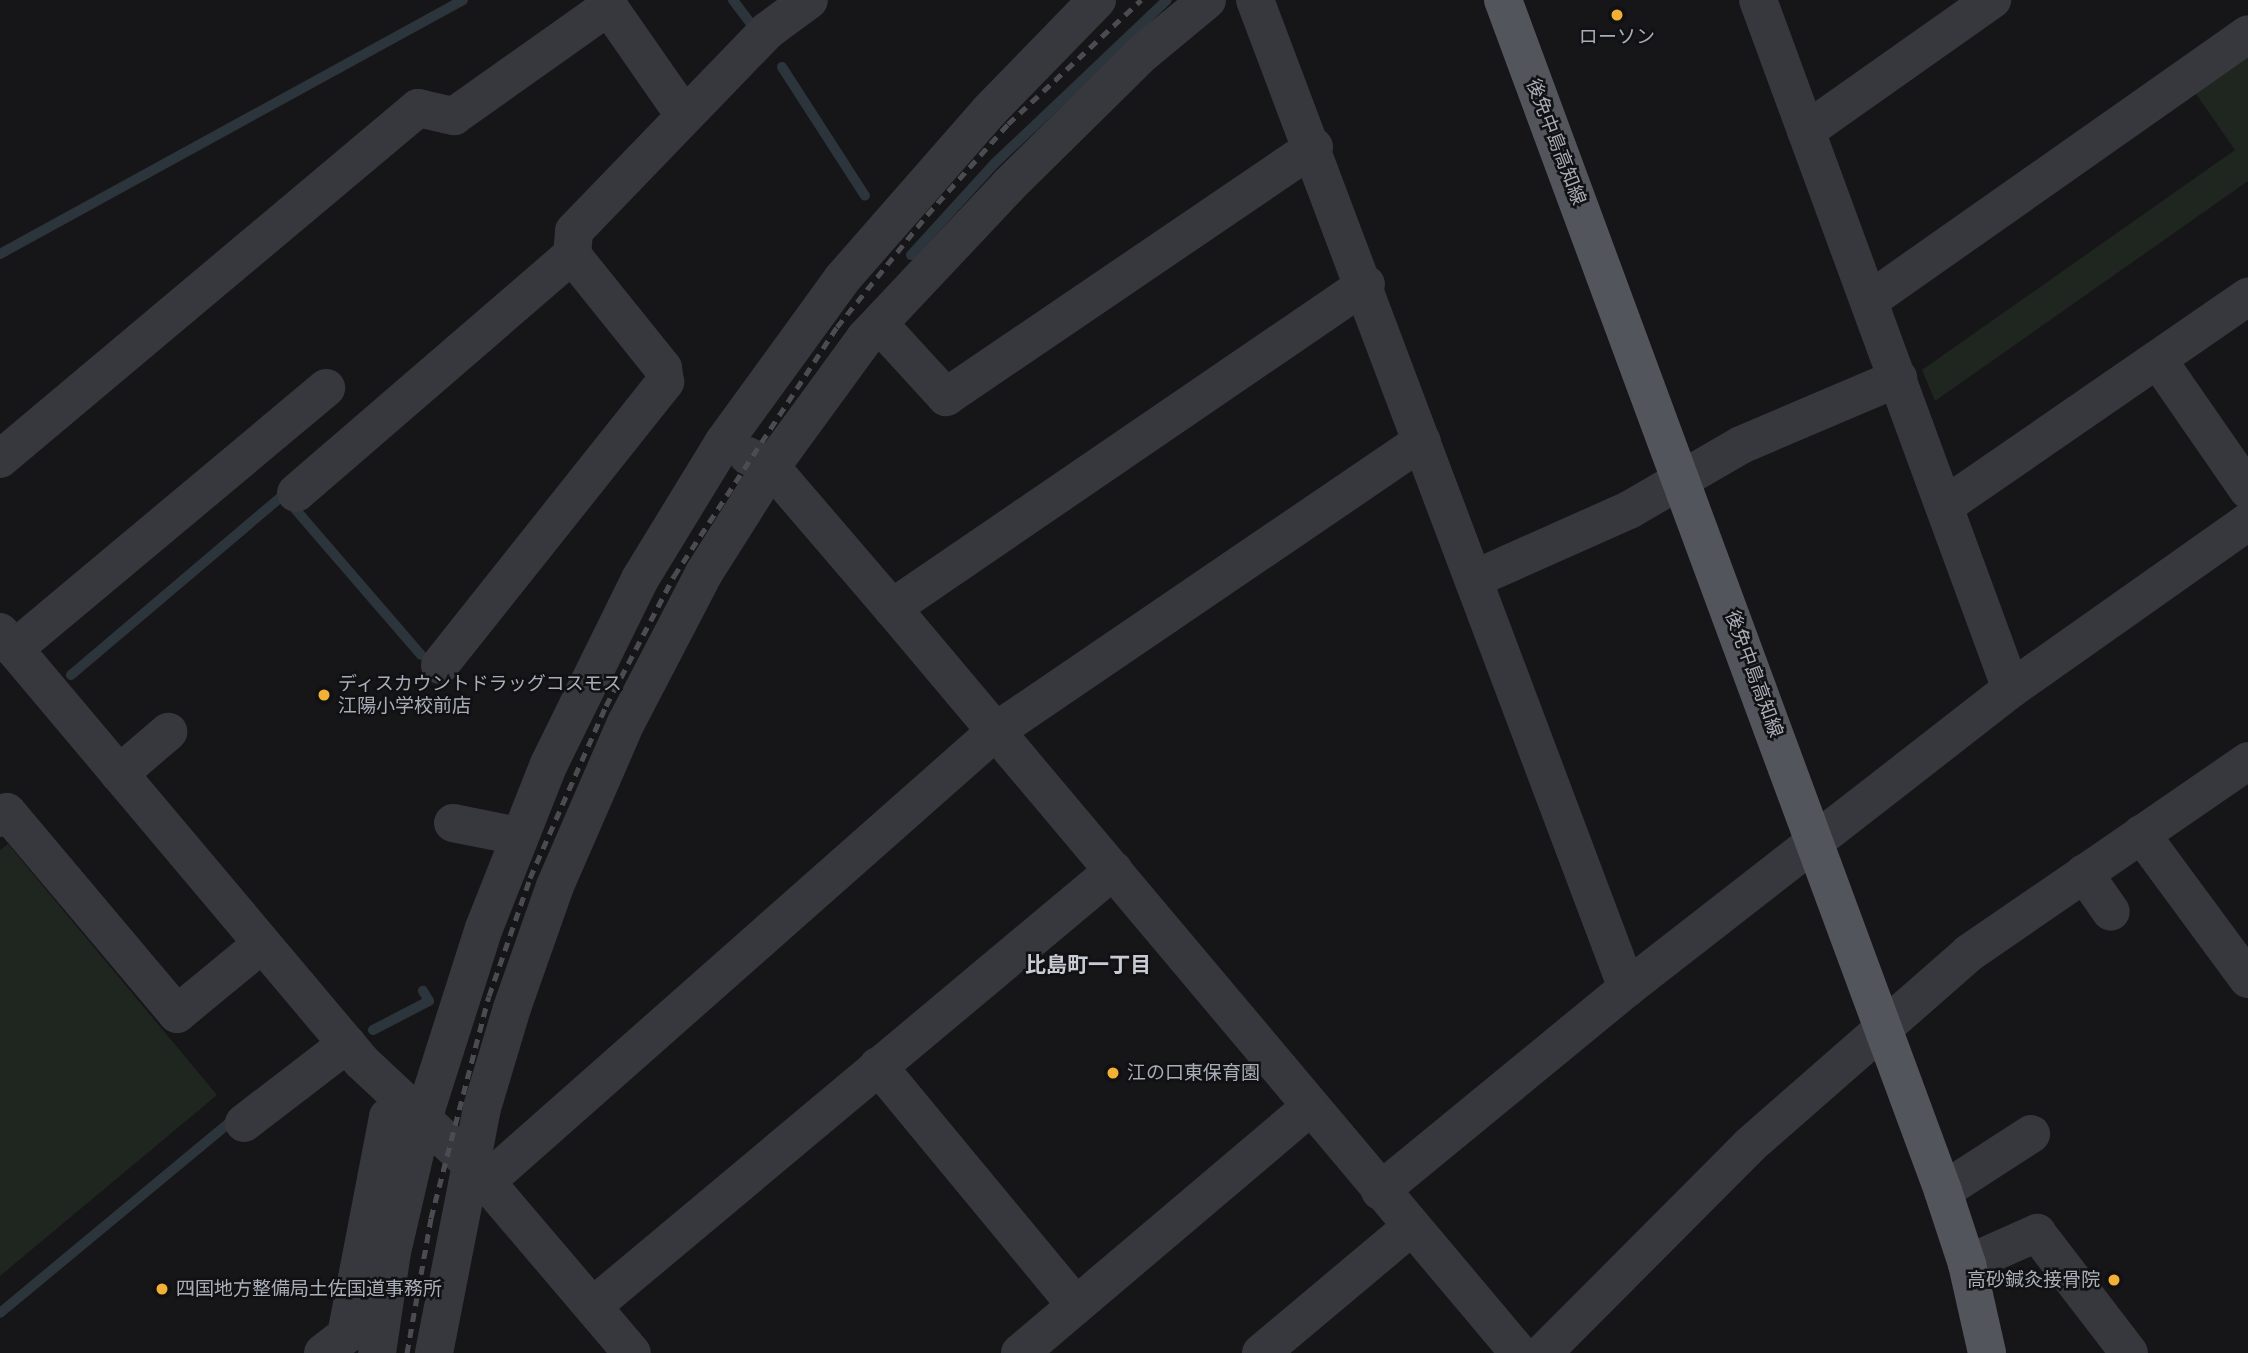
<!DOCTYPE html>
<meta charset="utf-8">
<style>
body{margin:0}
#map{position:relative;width:2248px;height:1353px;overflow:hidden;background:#161618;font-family:"PT Sans","Noto Sans JP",sans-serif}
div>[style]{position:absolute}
.green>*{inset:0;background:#1e261f}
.stream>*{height:10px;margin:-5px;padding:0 5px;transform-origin:5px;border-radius:5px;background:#2c353c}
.minor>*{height:38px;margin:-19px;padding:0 19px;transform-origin:19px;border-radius:19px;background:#37383d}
.major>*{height:38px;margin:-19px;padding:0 19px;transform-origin:19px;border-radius:19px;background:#53555c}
.rail>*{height:5px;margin-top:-2.5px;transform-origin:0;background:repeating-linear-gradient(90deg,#4a4c52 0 9px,transparent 0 16px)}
.dots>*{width:19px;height:19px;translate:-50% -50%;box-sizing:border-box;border:4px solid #111113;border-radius:50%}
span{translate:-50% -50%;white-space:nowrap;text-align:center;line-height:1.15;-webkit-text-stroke:5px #111113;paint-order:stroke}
.poi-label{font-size:19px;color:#a8adb8}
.left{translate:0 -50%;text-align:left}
.right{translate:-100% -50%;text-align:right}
.street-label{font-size:19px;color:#a8adb8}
.neighbourhood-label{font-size:21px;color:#c9ccd4;font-weight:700}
</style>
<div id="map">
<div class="green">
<div style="clip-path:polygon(2248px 53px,2248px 181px,1935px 401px,1922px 370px,2235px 150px,2194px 91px)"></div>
<div style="clip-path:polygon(8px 844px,217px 1095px,0 1276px,0 850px)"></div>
</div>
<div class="stream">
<div style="left:733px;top:0;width:35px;rotate:53deg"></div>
<div style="left:782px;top:67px;width:153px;rotate:57.2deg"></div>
<div style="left:0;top:254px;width:528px;rotate:-28.75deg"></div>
<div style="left:911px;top:255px;width:123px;rotate:-47.6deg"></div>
<div style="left:994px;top:164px;width:238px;rotate:-43.5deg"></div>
<div style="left:71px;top:675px;width:278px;rotate:-40.3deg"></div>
<div style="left:283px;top:495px;width:211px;rotate:49.2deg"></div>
<div style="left:373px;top:1030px;width:63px;rotate:-27.4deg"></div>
<div style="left:429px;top:1001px;width:12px;rotate:-121deg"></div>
<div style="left:0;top:1313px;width:304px;rotate:-39.7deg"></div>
</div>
<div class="minor">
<div style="left:604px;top:0;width:140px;rotate:55.2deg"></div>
<div style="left:1255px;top:0;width:1056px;rotate:69.37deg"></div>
<div style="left:1758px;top:0;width:734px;rotate:69.84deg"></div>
<div style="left:2011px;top:689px;width:290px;rotate:-35.2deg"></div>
<div style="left:1806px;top:131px;width:228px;rotate:-35.2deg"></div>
<div style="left:1870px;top:300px;width:462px;rotate:-35.1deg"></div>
<div style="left:880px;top:325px;width:98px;rotate:47.5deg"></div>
<div style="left:946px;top:397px;width:445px;rotate:-34.2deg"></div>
<div style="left:2158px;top:360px;width:158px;rotate:55.3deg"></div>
<div style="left:748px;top:456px;width:25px;rotate:26deg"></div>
<div style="left:771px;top:467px;width:186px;rotate:49.4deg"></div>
<div style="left:892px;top:608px;width:974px;rotate:49.92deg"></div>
<div style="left:0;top:459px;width:546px;rotate:-40.02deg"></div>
<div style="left:418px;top:108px;width:37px;rotate:13deg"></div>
<div style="left:454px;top:116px;width:189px;rotate:-35.3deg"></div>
<div style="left:296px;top:493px;width:364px;rotate:-40.8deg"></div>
<div style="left:1946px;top:505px;width:367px;rotate:-34.6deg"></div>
<div style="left:1474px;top:579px;width:170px;rotate:-24deg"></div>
<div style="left:1629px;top:510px;width:129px;rotate:-30.1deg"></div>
<div style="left:1741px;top:445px;width:171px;rotate:-23.1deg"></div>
<div style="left:892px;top:608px;width:574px;rotate:-34.35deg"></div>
<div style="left:0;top:632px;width:562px;rotate:49.91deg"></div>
<div style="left:362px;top:1062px;width:149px;rotate:43.1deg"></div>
<div style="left:471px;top:1164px;width:248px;rotate:49.6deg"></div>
<div style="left:14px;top:649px;width:407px;rotate:-39.9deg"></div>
<div style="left:440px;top:665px;width:362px;rotate:-51.5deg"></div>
<div style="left:665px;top:382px;width:14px;rotate:-98deg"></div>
<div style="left:663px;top:368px;width:145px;rotate:-128.8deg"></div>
<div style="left:572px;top:255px;width:24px;rotate:-85deg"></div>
<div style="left:574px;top:231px;width:278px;rotate:-46deg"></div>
<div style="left:767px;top:31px;width:52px;rotate:-36.4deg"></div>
<div style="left:119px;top:774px;width:65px;rotate:-40.6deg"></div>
<div style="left:0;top:818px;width:9px;rotate:-41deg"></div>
<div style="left:7px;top:812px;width:264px;rotate:49.9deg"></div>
<div style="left:177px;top:1014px;width:110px;rotate:-39.5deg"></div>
<div style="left:453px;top:823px;width:66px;rotate:11.3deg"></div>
<div style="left:2141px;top:834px;width:180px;rotate:53.6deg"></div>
<div style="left:2084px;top:873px;width:47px;rotate:55.3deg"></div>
<div style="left:878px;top:1066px;width:310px;rotate:50.4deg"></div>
<div style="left:244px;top:1123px;width:130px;rotate:-37.5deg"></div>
<div style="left:487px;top:1181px;width:679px;rotate:-41.48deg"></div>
<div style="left:996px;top:731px;width:515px;rotate:-34.25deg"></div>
<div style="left:1380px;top:1191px;width:320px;rotate:-39.4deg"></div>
<div style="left:1627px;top:988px;width:487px;rotate:-37.9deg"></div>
<div style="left:1943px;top:1191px;width:105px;rotate:-32.9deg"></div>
<div style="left:1967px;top:1264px;width:77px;rotate:-23.9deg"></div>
<div style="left:2037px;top:1233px;width:151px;rotate:52.5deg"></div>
<div style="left:593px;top:1306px;width:679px;rotate:-39.92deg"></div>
<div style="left:323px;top:1353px;width:29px;rotate:-38deg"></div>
<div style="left:346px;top:1335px;width:222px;rotate:-79.1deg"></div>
<div style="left:388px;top:1117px;width:21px;rotate:-23deg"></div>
<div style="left:377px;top:1353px;width:102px;rotate:-81.6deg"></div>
<div style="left:392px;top:1252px;width:137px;rotate:-76.9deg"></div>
<div style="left:423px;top:1119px;width:201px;rotate:-72.3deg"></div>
<div style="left:484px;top:928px;width:176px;rotate:-68.4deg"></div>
<div style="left:549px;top:764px;width:206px;rotate:-63.8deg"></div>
<div style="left:640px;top:579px;width:159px;rotate:-58.6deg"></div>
<div style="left:723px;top:443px;width:203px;rotate:-54deg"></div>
<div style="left:842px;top:279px;width:223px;rotate:-48.8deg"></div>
<div style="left:989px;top:111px;width:155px;rotate:-45.8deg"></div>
<div style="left:434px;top:1353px;width:250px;rotate:-78.9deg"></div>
<div style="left:482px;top:1108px;width:104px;rotate:-73.3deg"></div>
<div style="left:512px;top:1008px;width:129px;rotate:-70.6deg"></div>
<div style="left:555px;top:886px;width:178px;rotate:-66.5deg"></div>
<div style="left:626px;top:723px;width:169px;rotate:-62.5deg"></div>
<div style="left:704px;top:573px;width:125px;rotate:-57.7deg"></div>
<div style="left:771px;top:467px;width:160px;rotate:-53.9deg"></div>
<div style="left:865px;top:338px;width:210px;rotate:-46.7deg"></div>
<div style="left:1009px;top:185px;width:188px;rotate:-44.6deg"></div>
<div style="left:1143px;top:53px;width:83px;rotate:-39.6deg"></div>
<div style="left:1020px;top:1353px;width:379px;rotate:-40.3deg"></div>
<div style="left:1261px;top:1353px;width:194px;rotate:-40deg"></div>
<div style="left:1543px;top:1353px;width:293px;rotate:-45.1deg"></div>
<div style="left:1750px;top:1145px;width:291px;rotate:-41.2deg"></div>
<div style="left:1969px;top:953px;width:339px;rotate:-34.5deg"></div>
</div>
<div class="major">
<div style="left:1503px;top:0;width:1270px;rotate:69.72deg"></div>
<div style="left:1943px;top:1191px;width:77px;rotate:71.8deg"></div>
<div style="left:1967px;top:1264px;width:91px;rotate:77.3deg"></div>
</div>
<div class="rail">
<div style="left:407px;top:1353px;width:137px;rotate:-79.9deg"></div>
<div style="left:431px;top:1218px;width:229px;rotate:-75.4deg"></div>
<div style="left:489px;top:996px;width:125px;rotate:-70.8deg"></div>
<div style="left:530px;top:878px;width:188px;rotate:-66.2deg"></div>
<div style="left:606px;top:706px;width:147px;rotate:-62.4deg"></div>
<div style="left:674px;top:576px;width:298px;rotate:-56.8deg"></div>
<div style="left:837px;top:327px;width:144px;rotate:-51.2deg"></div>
<div style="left:927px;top:215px;width:122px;rotate:-48.3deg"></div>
<div style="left:1008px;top:124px;width:182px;rotate:-43deg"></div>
</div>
<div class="dots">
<div style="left:1617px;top:15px;background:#f2b134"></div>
<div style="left:324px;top:695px;background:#f2b134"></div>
<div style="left:1113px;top:1073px;background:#f2b134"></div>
<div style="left:2114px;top:1280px;background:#f2b134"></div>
<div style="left:162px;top:1289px;background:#f2b134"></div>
</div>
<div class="poi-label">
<span style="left:1617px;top:37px">ローソン</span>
<span class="left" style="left:338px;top:695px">ディスカウントドラッグコスモス<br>江陽小学校前店</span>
<span class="left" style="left:1127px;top:1073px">江の口東保育園</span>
<span class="right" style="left:2100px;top:1280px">高砂鍼灸接骨院</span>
<span class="left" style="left:176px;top:1289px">四国地方整備局土佐国道事務所</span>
</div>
<div class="street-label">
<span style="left:1556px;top:142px;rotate:69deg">後免中島高知線</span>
<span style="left:1754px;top:674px;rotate:70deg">後免中島高知線</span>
</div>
<div class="neighbourhood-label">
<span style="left:1088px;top:965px">比島町一丁目</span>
</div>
</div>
